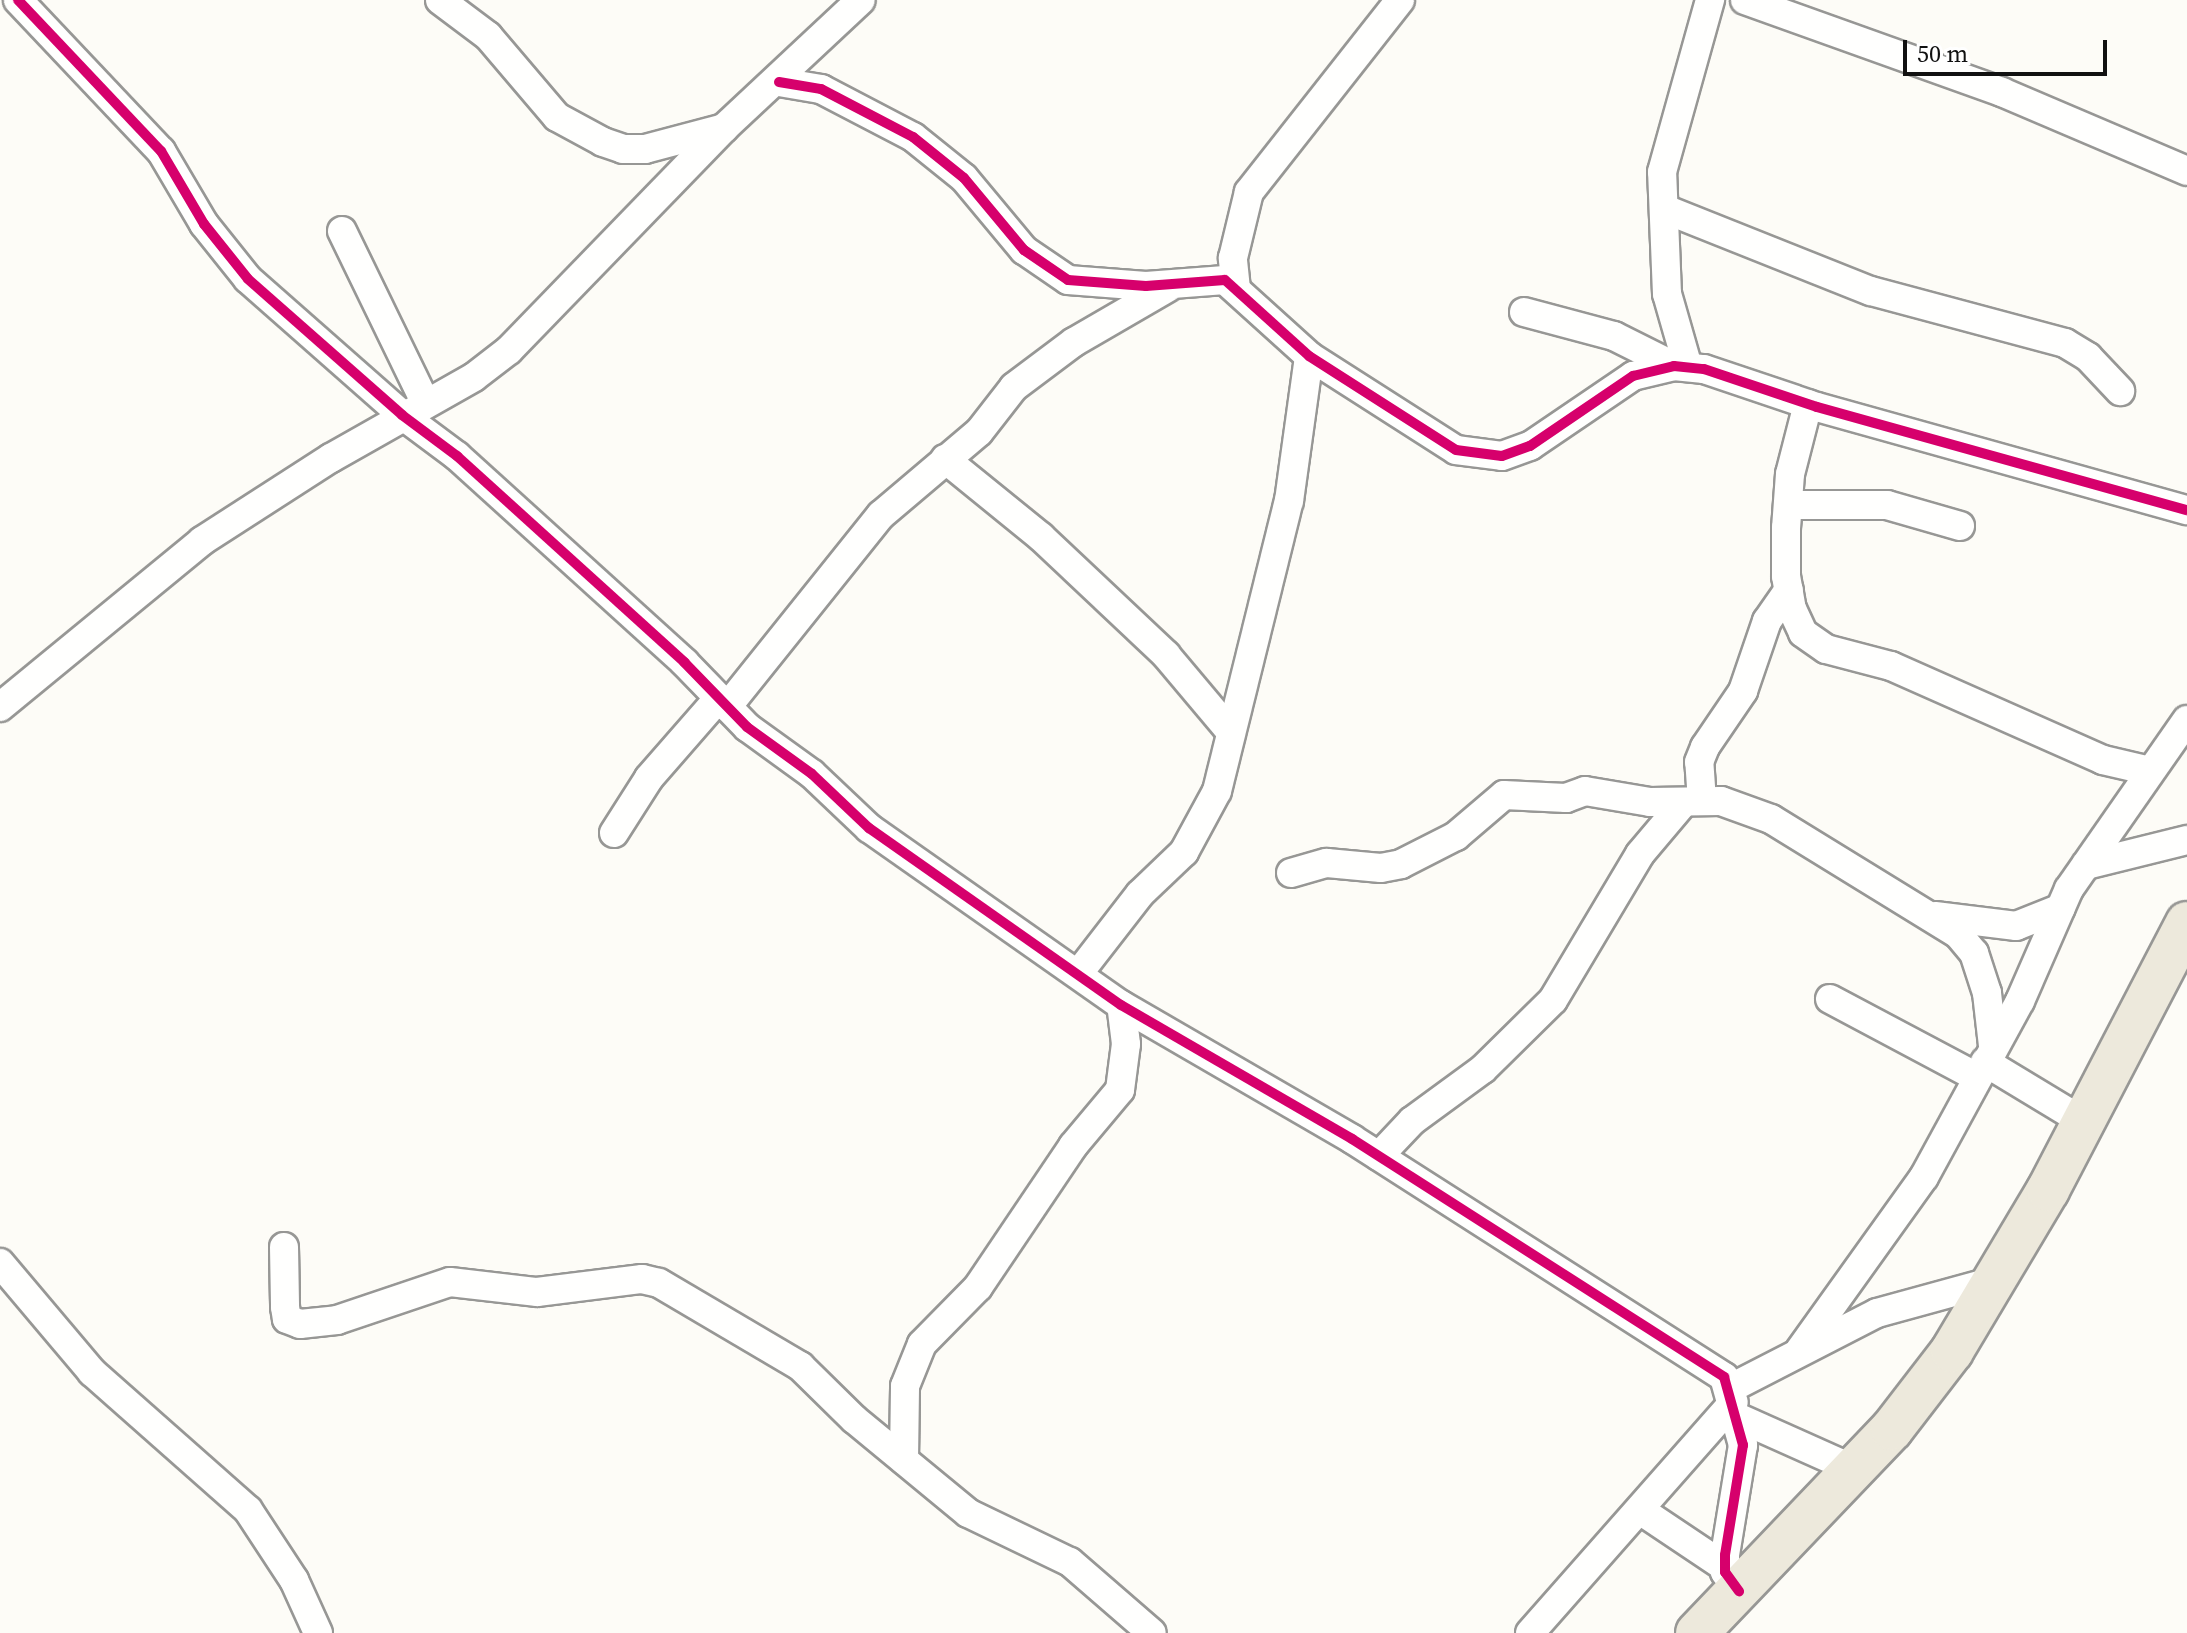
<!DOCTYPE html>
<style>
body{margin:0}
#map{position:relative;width:2187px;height:1633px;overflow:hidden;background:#fdfcf7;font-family:"Source Serif 4",serif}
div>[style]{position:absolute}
.roads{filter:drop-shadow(2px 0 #979795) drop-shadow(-2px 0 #979795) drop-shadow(0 2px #979795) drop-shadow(0 -2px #979795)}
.minor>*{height:28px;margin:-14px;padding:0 14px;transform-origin:14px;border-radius:14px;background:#fffffe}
.primary>*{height:42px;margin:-21px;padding:0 21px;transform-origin:21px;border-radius:21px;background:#ede9dc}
.cycleway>*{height:10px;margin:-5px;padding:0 5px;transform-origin:5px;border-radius:5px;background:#d6006c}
span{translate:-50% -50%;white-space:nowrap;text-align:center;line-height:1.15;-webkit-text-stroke:8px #fff;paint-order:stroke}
.scale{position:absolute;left:1903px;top:40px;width:204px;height:36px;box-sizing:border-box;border:4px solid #111;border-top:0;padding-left:10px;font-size:24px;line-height:28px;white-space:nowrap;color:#111;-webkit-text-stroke:6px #fff;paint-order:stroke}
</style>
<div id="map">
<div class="roads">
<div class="minor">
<div style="left:18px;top:0;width:208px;rotate:46.6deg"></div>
<div style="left:161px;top:151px;width:85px;rotate:59.5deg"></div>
<div style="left:204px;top:224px;width:70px;rotate:51.3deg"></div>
<div style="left:248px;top:279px;width:205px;rotate:41.4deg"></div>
<div style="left:402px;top:415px;width:69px;rotate:36.7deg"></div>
<div style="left:457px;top:456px;width:307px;rotate:42.2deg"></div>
<div style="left:684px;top:662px;width:91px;rotate:45.9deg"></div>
<div style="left:747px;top:727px;width:80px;rotate:35.9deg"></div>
<div style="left:812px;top:774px;width:79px;rotate:43.5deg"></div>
<div style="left:869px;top:828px;width:308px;rotate:35.1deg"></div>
<div style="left:1121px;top:1005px;width:267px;rotate:30.1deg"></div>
<div style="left:1352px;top:1139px;width:442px;rotate:32.6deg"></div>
<div style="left:1724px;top:1377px;width:71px;rotate:74.4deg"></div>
<div style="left:1743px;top:1445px;width:111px;rotate:99.3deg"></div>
<div style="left:1725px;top:1555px;width:17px;rotate:90deg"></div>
<div style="left:1725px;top:1572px;width:24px;rotate:54deg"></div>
<div style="left:440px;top:0;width:60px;rotate:36.9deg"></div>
<div style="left:488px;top:36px;width:106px;rotate:49.6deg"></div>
<div style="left:557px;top:117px;width:52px;rotate:28.5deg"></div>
<div style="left:603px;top:142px;width:21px;rotate:19deg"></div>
<div style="left:623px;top:149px;width:22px"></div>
<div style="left:645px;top:149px;width:82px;rotate:-14.9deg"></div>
<div style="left:1745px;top:0;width:273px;rotate:19.7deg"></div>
<div style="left:2002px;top:92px;width:201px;rotate:23.1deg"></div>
<div style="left:779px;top:82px;width:43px;rotate:9.5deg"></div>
<div style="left:821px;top:89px;width:104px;rotate:27.6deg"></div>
<div style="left:913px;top:137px;width:65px;rotate:38.8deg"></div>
<div style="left:964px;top:178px;width:94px;rotate:50.2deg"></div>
<div style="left:1024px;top:250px;width:53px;rotate:34.3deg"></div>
<div style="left:1068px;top:280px;width:78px;rotate:4.4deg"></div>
<div style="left:1146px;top:286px;width:79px;rotate:-4.3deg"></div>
<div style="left:1225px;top:280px;width:113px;rotate:42.1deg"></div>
<div style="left:1309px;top:356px;width:174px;rotate:32.6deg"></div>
<div style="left:1456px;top:450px;width:46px;rotate:7.4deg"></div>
<div style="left:1502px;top:456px;width:30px;rotate:-20deg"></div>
<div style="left:1530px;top:446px;width:125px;rotate:-34.2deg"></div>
<div style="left:1633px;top:376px;width:42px;rotate:-13.7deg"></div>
<div style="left:1674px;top:366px;width:30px;rotate:6deg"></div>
<div style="left:1704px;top:369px;width:119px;rotate:18.6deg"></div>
<div style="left:1817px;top:407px;width:384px;rotate:15.6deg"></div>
<div style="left:1667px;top:210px;width:219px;rotate:21.7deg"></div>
<div style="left:1871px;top:291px;width:201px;rotate:15deg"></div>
<div style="left:2065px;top:343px;width:27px;rotate:31deg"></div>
<div style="left:2088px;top:357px;width:47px;rotate:46.7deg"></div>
<div style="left:342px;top:231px;width:192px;rotate:64.1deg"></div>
<div style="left:1236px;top:289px;width:31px;rotate:-96deg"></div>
<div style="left:1233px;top:258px;width:68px;rotate:-76.4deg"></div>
<div style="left:1249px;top:192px;width:244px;rotate:-51.8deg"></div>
<div style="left:1524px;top:312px;width:93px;rotate:14.9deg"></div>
<div style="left:1614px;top:336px;width:67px;rotate:26.6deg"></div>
<div style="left:1688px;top:367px;width:76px;rotate:-106deg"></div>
<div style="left:1667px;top:294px;width:122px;rotate:-92.3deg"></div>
<div style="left:1662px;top:172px;width:179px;rotate:-74.4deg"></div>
<div style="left:1808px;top:404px;width:72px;rotate:104.4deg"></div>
<div style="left:1790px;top:474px;width:54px;rotate:94.2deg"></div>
<div style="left:1786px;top:528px;width:48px;rotate:90deg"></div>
<div style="left:1786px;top:576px;width:34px;rotate:80deg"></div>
<div style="left:1792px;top:609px;width:26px;rotate:65deg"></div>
<div style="left:1803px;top:633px;width:28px;rotate:35deg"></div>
<div style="left:1826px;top:649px;width:67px;rotate:14.7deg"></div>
<div style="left:1891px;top:666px;width:232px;rotate:23.9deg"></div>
<div style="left:2103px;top:760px;width:48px;rotate:13.2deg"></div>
<div style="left:945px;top:459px;width:124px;rotate:39.1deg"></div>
<div style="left:1041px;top:537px;width:172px;rotate:43.3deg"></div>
<div style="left:1166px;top:655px;width:99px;rotate:49.9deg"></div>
<div style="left:1788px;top:505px;width:99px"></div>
<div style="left:1887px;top:505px;width:76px;rotate:16deg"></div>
<div style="left:0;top:707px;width:261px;rotate:-39.4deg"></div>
<div style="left:202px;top:541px;width:153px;rotate:-32.8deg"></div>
<div style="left:331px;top:458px;width:164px;rotate:-29.5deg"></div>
<div style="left:474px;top:377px;width:44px;rotate:-37.6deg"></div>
<div style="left:509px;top:350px;width:309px;rotate:-45.9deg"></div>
<div style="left:724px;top:128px;width:187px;rotate:-43.1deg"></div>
<div style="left:727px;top:707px;width:246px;rotate:-51.3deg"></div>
<div style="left:881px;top:515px;width:128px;rotate:-40.3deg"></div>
<div style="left:979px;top:432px;width:57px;rotate:-52.1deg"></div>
<div style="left:1014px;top:387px;width:75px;rotate:-36.9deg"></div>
<div style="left:1074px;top:342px;width:108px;rotate:-30.1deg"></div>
<div style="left:1702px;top:801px;width:39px;rotate:-94deg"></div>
<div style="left:1699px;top:762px;width:16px;rotate:-68deg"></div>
<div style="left:1705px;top:747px;width:68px;rotate:-55.8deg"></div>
<div style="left:1743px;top:691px;width:74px;rotate:-71.1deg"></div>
<div style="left:1767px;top:621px;width:38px;rotate:-55deg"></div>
<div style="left:614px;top:833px;width:65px;rotate:-57.5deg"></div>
<div style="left:649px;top:778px;width:105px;rotate:-48.9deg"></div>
<div style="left:2086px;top:865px;width:104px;rotate:-13.9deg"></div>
<div style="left:1291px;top:873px;width:37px;rotate:-16deg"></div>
<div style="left:1327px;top:863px;width:54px;rotate:5.3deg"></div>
<div style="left:1381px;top:868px;width:20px;rotate:-11deg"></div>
<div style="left:1401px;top:864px;width:62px;rotate:-27deg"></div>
<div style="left:1456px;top:836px;width:63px;rotate:-40.5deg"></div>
<div style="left:1504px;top:795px;width:62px;rotate:2.8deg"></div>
<div style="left:1566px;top:798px;width:20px;rotate:-20deg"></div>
<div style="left:1585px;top:791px;width:66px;rotate:9.6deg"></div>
<div style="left:1650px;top:802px;width:71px;rotate:-0.8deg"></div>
<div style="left:1721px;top:801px;width:53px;rotate:19.8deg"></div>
<div style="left:1771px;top:819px;width:220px;rotate:31.6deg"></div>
<div style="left:1958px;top:934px;width:25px;rotate:50deg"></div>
<div style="left:1974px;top:953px;width:42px;rotate:72deg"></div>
<div style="left:1987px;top:993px;width:53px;rotate:83.5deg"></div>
<div style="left:1935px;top:916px;width:82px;rotate:7deg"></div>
<div style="left:2016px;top:926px;width:48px;rotate:-21.8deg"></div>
<div style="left:1078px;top:974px;width:101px;rotate:-52.2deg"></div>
<div style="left:1140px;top:894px;width:61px;rotate:-43.7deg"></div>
<div style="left:1184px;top:852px;width:69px;rotate:-61.6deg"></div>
<div style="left:1217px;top:791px;width:299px;rotate:-76.1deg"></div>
<div style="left:1289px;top:501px;width:146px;rotate:-82.1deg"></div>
<div style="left:1830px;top:999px;width:166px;rotate:28deg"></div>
<div style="left:1985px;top:1062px;width:116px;rotate:31.2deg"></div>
<div style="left:1379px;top:1156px;width:48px;rotate:-46.7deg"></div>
<div style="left:1412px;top:1121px;width:88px;rotate:-36.2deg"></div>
<div style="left:1483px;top:1069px;width:98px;rotate:-44.6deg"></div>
<div style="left:1553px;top:1000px;width:170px;rotate:-59.2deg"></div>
<div style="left:1640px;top:854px;width:68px;rotate:-49.8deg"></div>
<div style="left:284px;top:1247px;width:60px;rotate:89deg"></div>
<div style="left:285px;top:1307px;width:12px;rotate:81deg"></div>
<div style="left:287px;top:1319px;width:14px;rotate:21deg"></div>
<div style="left:300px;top:1324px;width:37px;rotate:-6deg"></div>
<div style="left:337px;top:1320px;width:119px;rotate:-18.6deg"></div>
<div style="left:450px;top:1282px;width:88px;rotate:6.6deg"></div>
<div style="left:537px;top:1292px;width:106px;rotate:-7.1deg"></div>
<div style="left:642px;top:1279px;width:17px;rotate:13deg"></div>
<div style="left:659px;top:1283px;width:164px;rotate:30.5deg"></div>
<div style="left:800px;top:1366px;width:76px;rotate:44.5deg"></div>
<div style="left:854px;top:1419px;width:148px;rotate:39.5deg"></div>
<div style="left:968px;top:1513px;width:113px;rotate:25.7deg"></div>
<div style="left:1070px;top:1562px;width:108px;rotate:40.9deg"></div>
<div style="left:0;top:1263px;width:143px;rotate:49.8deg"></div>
<div style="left:92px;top:1372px;width:208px;rotate:41.5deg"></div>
<div style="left:248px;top:1510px;width:84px;rotate:56.7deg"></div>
<div style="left:294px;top:1580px;width:58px;rotate:65.6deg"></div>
<div style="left:1800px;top:1350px;width:213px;rotate:-54.4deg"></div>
<div style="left:1924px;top:1177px;width:200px;rotate:-61.4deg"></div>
<div style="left:2020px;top:1001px;width:122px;rotate:-66.4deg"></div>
<div style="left:2069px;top:889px;width:206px;rotate:-55.1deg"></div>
<div style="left:1729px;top:1389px;width:166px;rotate:-27.2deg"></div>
<div style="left:1877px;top:1313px;width:121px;rotate:-15.3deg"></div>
<div style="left:1739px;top:1418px;width:127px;rotate:24.1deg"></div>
<div style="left:904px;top:1460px;width:74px;rotate:-89.2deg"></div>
<div style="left:905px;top:1386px;width:45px;rotate:-68deg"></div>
<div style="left:922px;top:1344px;width:80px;rotate:-45.5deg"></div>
<div style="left:978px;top:1287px;width:170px;rotate:-56deg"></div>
<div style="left:1073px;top:1146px;width:73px;rotate:-50deg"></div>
<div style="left:1120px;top:1090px;width:46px;rotate:-82.6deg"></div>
<div style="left:1126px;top:1044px;width:39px;rotate:-97deg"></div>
<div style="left:1640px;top:1510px;width:102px;rotate:33.8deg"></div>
<div style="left:1530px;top:1633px;width:308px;rotate:-48.6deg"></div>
</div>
<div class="primary">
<div style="left:1697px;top:1633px;width:282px;rotate:-46.3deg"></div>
<div style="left:1892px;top:1429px;width:98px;rotate:-52.4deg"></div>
<div style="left:1952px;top:1351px;width:187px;rotate:-59.2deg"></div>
<div style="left:2048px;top:1190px;width:301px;rotate:-62.5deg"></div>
</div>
</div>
<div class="cycleway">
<div style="left:18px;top:0;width:208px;rotate:46.6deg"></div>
<div style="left:161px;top:151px;width:85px;rotate:59.5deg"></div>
<div style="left:204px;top:224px;width:70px;rotate:51.3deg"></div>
<div style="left:248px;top:279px;width:205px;rotate:41.4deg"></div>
<div style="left:402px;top:415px;width:69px;rotate:36.7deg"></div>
<div style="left:457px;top:456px;width:307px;rotate:42.2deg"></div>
<div style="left:684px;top:662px;width:91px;rotate:45.9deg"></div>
<div style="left:747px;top:727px;width:80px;rotate:35.9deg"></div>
<div style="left:812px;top:774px;width:79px;rotate:43.5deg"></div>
<div style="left:869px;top:828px;width:308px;rotate:35.1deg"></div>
<div style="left:1121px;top:1005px;width:267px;rotate:30.1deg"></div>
<div style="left:1352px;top:1139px;width:442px;rotate:32.6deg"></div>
<div style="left:1724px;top:1377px;width:71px;rotate:74.4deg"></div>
<div style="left:1743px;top:1445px;width:111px;rotate:99.3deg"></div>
<div style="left:1725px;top:1555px;width:17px;rotate:90deg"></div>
<div style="left:1725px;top:1572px;width:24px;rotate:54deg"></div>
<div style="left:779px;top:82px;width:43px;rotate:9.5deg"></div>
<div style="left:821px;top:89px;width:104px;rotate:27.6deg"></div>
<div style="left:913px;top:137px;width:65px;rotate:38.8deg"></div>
<div style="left:964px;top:178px;width:94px;rotate:50.2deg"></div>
<div style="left:1024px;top:250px;width:53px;rotate:34.3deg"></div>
<div style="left:1068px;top:280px;width:78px;rotate:4.4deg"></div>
<div style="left:1146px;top:286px;width:79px;rotate:-4.3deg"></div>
<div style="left:1225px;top:280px;width:113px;rotate:42.1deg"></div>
<div style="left:1309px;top:356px;width:174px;rotate:32.6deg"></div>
<div style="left:1456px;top:450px;width:46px;rotate:7.4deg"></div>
<div style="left:1502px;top:456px;width:30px;rotate:-20deg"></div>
<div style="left:1530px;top:446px;width:125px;rotate:-34.2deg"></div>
<div style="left:1633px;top:376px;width:42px;rotate:-13.7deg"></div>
<div style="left:1674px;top:366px;width:30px;rotate:6deg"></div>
<div style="left:1704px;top:369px;width:119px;rotate:18.6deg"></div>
<div style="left:1817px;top:407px;width:384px;rotate:15.6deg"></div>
</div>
<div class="scale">50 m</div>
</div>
